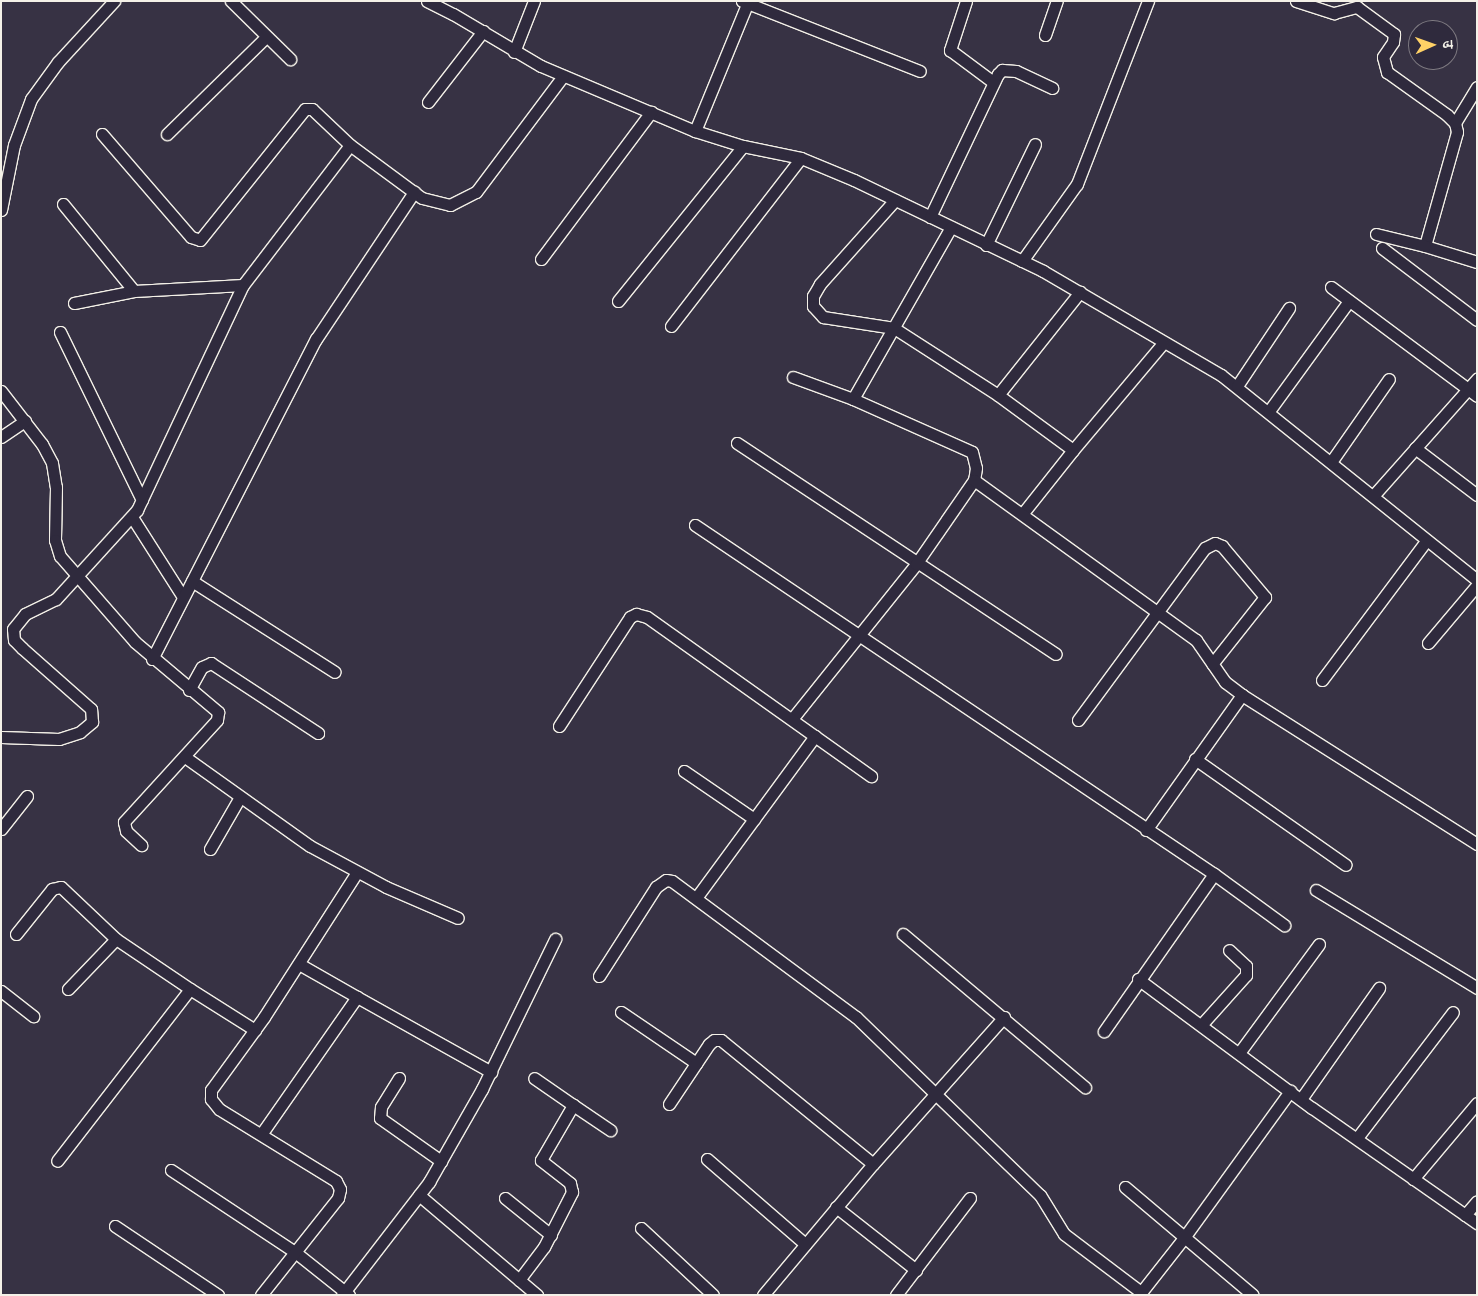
<!DOCTYPE html>
<html>
<head>
<meta charset="utf-8">
<style>
	body { margin:0 }
	#map { position:relative; width:1478px; height:1296px; overflow:hidden; background:#373244; font-family:Dekko,"Playpen Sans Deva",sans-serif }
	div>[style] { position:absolute }
	.roads { filter:drop-shadow(1px 0 #f4f1e8) drop-shadow(-1px 0 #f4f1e8) drop-shadow(0 1px #f4f1e8) drop-shadow(0 -1px #f4f1e8) }
	.street>* { height:11px; margin:-5.5px; padding:0 5.5px; transform-origin:5.5px; border-radius:5.5px; background:#2f2a3d }
	span { translate:-50% -50%; white-space:nowrap; text-align:center; line-height:1.15; -webkit-text-stroke:5px #2f2a3d; paint-order:stroke }
	.frame { position:absolute; inset:0; border:2px solid #f4f1e8; pointer-events:none }
	.north { position:absolute; left:1408px; top:20px; width:50px; height:50px; box-sizing:border-box; background:#2f2a3d; border:1px solid #7e7a81; border-radius:50%; rotate:88deg; font-size:14px; font-weight:700; line-height:20px; text-align:center; color:#f4f1e8 }
	.north::after { content:''; display:block; margin:auto; width:18px; height:22px; background:#ffd166; clip-path:polygon(50% 0,100% 100%,50% 72%,0 100%) }
</style>
</head>
<body>
<div id="map">
	<div class="roads">
		<div class="street">
			<i style="left:231px;top:1px;width:83px;rotate:44.5deg"></i>
			<i style="left:427px;top:1px;width:29px;rotate:27deg"></i>
			<i style="left:453px;top:14px;width:102px;rotate:30.6deg"></i>
			<i style="left:541px;top:66px;width:167px;rotate:22.9deg"></i>
			<i style="left:695px;top:131px;width:50px;rotate:17.4deg"></i>
			<i style="left:743px;top:146px;width:59px;rotate:11.7deg"></i>
			<i style="left:801px;top:158px;width:57px;rotate:22.5deg"></i>
			<i style="left:854px;top:180px;width:210px;rotate:25.7deg"></i>
			<i style="left:1043px;top:271px;width:206px;rotate:30.3deg"></i>
			<i style="left:1221px;top:375px;width:328px;rotate:38.7deg"></i>
			<i style="left:742px;top:1px;width:191px;rotate:21.5deg"></i>
			<i style="left:966px;top:1px;width:52px;rotate:108.1deg"></i>
			<i style="left:950px;top:50px;width:54px;rotate:36.7deg"></i>
			<i style="left:1296px;top:1px;width:40px;rotate:18deg"></i>
			<i style="left:1334px;top:13px;width:24px;rotate:-15deg"></i>
			<i style="left:1357px;top:7px;width:46px;rotate:36.1deg"></i>
			<i style="left:1394px;top:34px;width:8px;rotate:97deg"></i>
			<i style="left:1393px;top:42px;width:18px;rotate:124deg"></i>
			<i style="left:1383px;top:57px;width:16px;rotate:75deg"></i>
			<i style="left:1387px;top:72px;width:74px;rotate:35.6deg"></i>
			<i style="left:1447px;top:115px;width:11px;rotate:45deg"></i>
			<i style="left:1455px;top:123px;width:9px;rotate:77deg"></i>
			<i style="left:1457px;top:132px;width:118px;rotate:105.7deg"></i>
			<i style="left:1425px;top:246px;width:54px;rotate:17.1deg"></i>
			<i style="left:1045px;top:35px;width:36px;rotate:-71deg"></i>
			<i style="left:514px;top:52px;width:55px;rotate:-68.6deg"></i>
			<i style="left:428px;top:102px;width:90px;rotate:-52.2deg"></i>
			<i style="left:1455px;top:123px;width:42px;rotate:-58.6deg"></i>
			<i style="left:695px;top:131px;width:137px;rotate:-67.7deg"></i>
			<i style="left:102px;top:134px;width:136px;rotate:49.2deg"></i>
			<i style="left:191px;top:237px;width:9px;rotate:18deg"></i>
			<i style="left:200px;top:240px;width:168px;rotate:-51.3deg"></i>
			<i style="left:305px;top:109px;width:7px"></i>
			<i style="left:312px;top:109px;width:52px;rotate:43.5deg"></i>
			<i style="left:350px;top:145px;width:89px;rotate:36.4deg"></i>
			<i style="left:422px;top:198px;width:29px;rotate:14deg"></i>
			<i style="left:450px;top:205px;width:29px;rotate:-27deg"></i>
			<i style="left:476px;top:192px;width:145px;rotate:-53.1deg"></i>
			<i style="left:167px;top:134px;width:139px;rotate:-44.4deg"></i>
			<i style="left:895px;top:200px;width:113px;rotate:131.8deg"></i>
			<i style="left:820px;top:284px;width:14px;rotate:120deg"></i>
			<i style="left:813px;top:296px;width:10px;rotate:90deg"></i>
			<i style="left:813px;top:306px;width:15px;rotate:48deg"></i>
			<i style="left:823px;top:317px;width:72px;rotate:8.8deg"></i>
			<i style="left:894px;top:328px;width:124px;rotate:32.8deg"></i>
			<i style="left:998px;top:395px;width:93px;rotate:36.3deg"></i>
			<i style="left:1073px;top:450px;width:80px;rotate:128.4deg"></i>
			<i style="left:63px;top:204px;width:112px;rotate:50.8deg"></i>
			<i style="left:1px;top:210px;width:66px;rotate:-78.7deg"></i>
			<i style="left:14px;top:145px;width:49px;rotate:-69.7deg"></i>
			<i style="left:31px;top:99px;width:46px;rotate:-53.9deg"></i>
			<i style="left:58px;top:62px;width:83px;rotate:-47.4deg"></i>
			<i style="left:930px;top:217px;width:158px;rotate:-64.6deg"></i>
			<i style="left:998px;top:74px;width:6px;rotate:-45deg"></i>
			<i style="left:1002px;top:70px;width:14px;rotate:4deg"></i>
			<i style="left:1016px;top:71px;width:40px;rotate:25deg"></i>
			<i style="left:951px;top:227px;width:198px;rotate:119.7deg"></i>
			<i style="left:853px;top:399px;width:130px;rotate:24deg"></i>
			<i style="left:972px;top:452px;width:16px;rotate:76deg"></i>
			<i style="left:976px;top:468px;width:12px;rotate:99deg"></i>
			<i style="left:1376px;top:234px;width:50px;rotate:13.8deg"></i>
			<i style="left:986px;top:245px;width:112px;rotate:-64.1deg"></i>
			<i style="left:1382px;top:248px;width:119px;rotate:37.2deg"></i>
			<i style="left:541px;top:259px;width:184px;rotate:-53.2deg"></i>
			<i style="left:1022px;top:261px;width:95px;rotate:-54.5deg"></i>
			<i style="left:1077px;top:184px;width:196px;rotate:-68.8deg"></i>
			<i style="left:1331px;top:287px;width:182px;rotate:36.7deg"></i>
			<i style="left:618px;top:301px;width:199px;rotate:-51.1deg"></i>
			<i style="left:74px;top:303px;width:61px;rotate:-11.3deg"></i>
			<i style="left:134px;top:291px;width:109px;rotate:-3.2deg"></i>
			<i style="left:671px;top:326px;width:212px;rotate:-52.3deg"></i>
			<i style="left:60px;top:332px;width:187px;rotate:64deg"></i>
			<i style="left:793px;top:377px;width:64px;rotate:20.1deg"></i>
			<i style="left:1237px;top:386px;width:94px;rotate:-56.3deg"></i>
			<i style="left:1px;top:391px;width:67px;rotate:52.3deg"></i>
			<i style="left:42px;top:444px;width:21px;rotate:62deg"></i>
			<i style="left:52px;top:463px;width:24px;rotate:81deg"></i>
			<i style="left:56px;top:487px;width:53px;rotate:91.1deg"></i>
			<i style="left:55px;top:540px;width:17px;rotate:73deg"></i>
			<i style="left:60px;top:556px;width:114px;rotate:48.9deg"></i>
			<i style="left:135px;top:642px;width:109px;rotate:40.1deg"></i>
			<i style="left:218px;top:712px;width:8px;rotate:97deg"></i>
			<i style="left:217px;top:720px;width:138px;rotate:132.4deg"></i>
			<i style="left:124px;top:822px;width:9px;rotate:77deg"></i>
			<i style="left:126px;top:831px;width:21px;rotate:43deg"></i>
			<i style="left:998px;top:395px;width:132px;rotate:-51.5deg"></i>
			<i style="left:1269px;top:411px;width:136px;rotate:-54deg"></i>
			<i style="left:1px;top:437px;width:29px;rotate:-34deg"></i>
			<i style="left:737px;top:443px;width:382px;rotate:33.5deg"></i>
			<i style="left:1415px;top:448px;width:78px;rotate:37.2deg"></i>
			<i style="left:1073px;top:450px;width:140px;rotate:-49.9deg"></i>
			<i style="left:1331px;top:462px;width:101px;rotate:-55.1deg"></i>
			<i style="left:1373px;top:496px;width:157px;rotate:-48.4deg"></i>
			<i style="left:132px;top:517px;width:95px;rotate:57.5deg"></i>
			<i style="left:695px;top:525px;width:625px;rotate:33.92deg"></i>
			<i style="left:1214px;top:874px;width:192px;rotate:125deg"></i>
			<i style="left:192px;top:581px;width:169px;rotate:32.5deg"></i>
			<i style="left:1428px;top:643px;width:76px;rotate:-49.8deg"></i>
			<i style="left:152px;top:659px;width:360px;rotate:-62.9deg"></i>
			<i style="left:316px;top:339px;width:177px;rotate:-56.3deg"></i>
			<i style="left:1322px;top:680px;width:174px;rotate:-53.2deg"></i>
			<i style="left:189px;top:690px;width:26px;rotate:-61deg"></i>
			<i style="left:202px;top:667px;width:10px;rotate:-24deg"></i>
			<i style="left:211px;top:663px;width:128px;rotate:33.2deg"></i>
			<i style="left:792px;top:719px;width:198px;rotate:-51.3deg"></i>
			<i style="left:916px;top:564px;width:102px;rotate:-55.4deg"></i>
			<i style="left:974px;top:480px;width:274px;rotate:35.8deg"></i>
			<i style="left:1196px;top:640px;width:51px;rotate:55.4deg"></i>
			<i style="left:1225px;top:682px;width:21px;rotate:37deg"></i>
			<i style="left:1242px;top:695px;width:278px;rotate:32.4deg"></i>
			<i style="left:1078px;top:720px;width:214px;rotate:-53.6deg"></i>
			<i style="left:1205px;top:548px;width:11px;rotate:-27deg"></i>
			<i style="left:1215px;top:543px;width:8px;rotate:23deg"></i>
			<i style="left:1222px;top:546px;width:67px;rotate:49.9deg"></i>
			<i style="left:1265px;top:597px;width:85px;rotate:128.3deg"></i>
			<i style="left:559px;top:726px;width:130px;rotate:-56.9deg"></i>
			<i style="left:630px;top:617px;width:7px;rotate:-27deg"></i>
			<i style="left:636px;top:614px;width:11px;rotate:15deg"></i>
			<i style="left:647px;top:617px;width:275px;rotate:35.4deg"></i>
			<i style="left:1px;top:737px;width:58px;rotate:2deg"></i>
			<i style="left:59px;top:739px;width:22px;rotate:-18deg"></i>
			<i style="left:80px;top:732px;width:16px;rotate:-40deg"></i>
			<i style="left:92px;top:722px;width:13px;rotate:-94deg"></i>
			<i style="left:91px;top:709px;width:92px;rotate:-138.5deg"></i>
			<i style="left:22px;top:648px;width:11px;rotate:-135deg"></i>
			<i style="left:14px;top:640px;width:11px;rotate:-95deg"></i>
			<i style="left:13px;top:629px;width:19px;rotate:-51deg"></i>
			<i style="left:25px;top:614px;width:34px;rotate:-26deg"></i>
			<i style="left:56px;top:599px;width:120px;rotate:-47.7deg"></i>
			<i style="left:137px;top:510px;width:249px;rotate:-64.8deg"></i>
			<i style="left:243px;top:285px;width:176px;rotate:-52.6deg"></i>
			<i style="left:185px;top:757px;width:153px;rotate:35.5deg"></i>
			<i style="left:310px;top:846px;width:86px;rotate:28.3deg"></i>
			<i style="left:386px;top:887px;width:78px;rotate:23.3deg"></i>
			<i style="left:1195px;top:759px;width:184px;rotate:35.1deg"></i>
			<i style="left:684px;top:771px;width:85px;rotate:34.4deg"></i>
			<i style="left:1px;top:829px;width:42px;rotate:-51.8deg"></i>
			<i style="left:1146px;top:830px;width:166px;rotate:-54.6deg"></i>
			<i style="left:210px;top:849px;width:60px;rotate:-60deg"></i>
			<i style="left:1214px;top:874px;width:87px;rotate:36.1deg"></i>
			<i style="left:1316px;top:890px;width:188px;rotate:31.3deg"></i>
			<i style="left:696px;top:898px;width:201px;rotate:-53.7deg"></i>
			<i style="left:16px;top:934px;width:58px;rotate:-51.3deg"></i>
			<i style="left:52px;top:889px;width:9px;rotate:-13deg"></i>
			<i style="left:61px;top:887px;width:76px;rotate:43.4deg"></i>
			<i style="left:116px;top:939px;width:89px;rotate:34deg"></i>
			<i style="left:190px;top:989px;width:217px;rotate:127.7deg"></i>
			<i style="left:903px;top:934px;width:238px;rotate:40.1deg"></i>
			<i style="left:599px;top:976px;width:106px;rotate:-57.4deg"></i>
			<i style="left:656px;top:887px;width:12px;rotate:-35deg"></i>
			<i style="left:666px;top:880px;width:6px;rotate:9deg"></i>
			<i style="left:672px;top:881px;width:229px;rotate:36.5deg"></i>
			<i style="left:856px;top:1017px;width:256px;rotate:44.1deg"></i>
			<i style="left:1040px;top:1195px;width:46px;rotate:58.4deg"></i>
			<i style="left:1064px;top:1234px;width:96px;rotate:37deg"></i>
			<i style="left:1138px;top:979px;width:217px;rotate:36.6deg"></i>
			<i style="left:1312px;top:1108px;width:201px;rotate:34.9deg"></i>
			<i style="left:68px;top:989px;width:69px;rotate:-46.2deg"></i>
			<i style="left:190px;top:989px;width:77px;rotate:32.2deg"></i>
			<i style="left:1px;top:991px;width:41px;rotate:38deg"></i>
			<i style="left:357px;top:997px;width:154px;rotate:29.2deg"></i>
			<i style="left:621px;top:1012px;width:91px;rotate:34.2deg"></i>
			<i style="left:1202px;top:1024px;width:66px;rotate:-48.1deg"></i>
			<i style="left:1246px;top:975px;width:9px;rotate:-90deg"></i>
			<i style="left:1246px;top:966px;width:23px;rotate:-137deg"></i>
			<i style="left:1239px;top:1053px;width:135px;rotate:-53.7deg"></i>
			<i style="left:399px;top:1078px;width:34px;rotate:122deg"></i>
			<i style="left:381px;top:1107px;width:11px;rotate:95deg"></i>
			<i style="left:380px;top:1118px;width:75px;rotate:35.2deg"></i>
			<i style="left:1301px;top:1099px;width:136px;rotate:-54.9deg"></i>
			<i style="left:669px;top:1104px;width:72px;rotate:-56.3deg"></i>
			<i style="left:709px;top:1044px;width:6px;rotate:-39deg"></i>
			<i style="left:714px;top:1040px;width:7px"></i>
			<i style="left:721px;top:1040px;width:196px;rotate:39.2deg"></i>
			<i style="left:573px;top:1105px;width:45px;rotate:34deg"></i>
			<i style="left:262px;top:1133px;width:166px;rotate:-55.1deg"></i>
			<i style="left:357px;top:997px;width:67px;rotate:-150.4deg"></i>
			<i style="left:1357px;top:1138px;width:158px;rotate:-52.7deg"></i>
			<i style="left:707px;top:1159px;width:130px;rotate:40.9deg"></i>
			<i style="left:171px;top:1170px;width:149px;rotate:33.5deg"></i>
			<i style="left:295px;top:1252px;width:69px;rotate:38.5deg"></i>
			<i style="left:1413px;top:1179px;width:99px;rotate:-49.9deg"></i>
			<i style="left:1125px;top:1187px;width:167px;rotate:40.2deg"></i>
			<i style="left:419px;top:1195px;width:155px;rotate:40.3deg"></i>
			<i style="left:505px;top:1198px;width:59px;rotate:38.8deg"></i>
			<i style="left:836px;top:1207px;width:102px;rotate:38.2deg"></i>
			<i style="left:1465px;top:1215px;width:18px;rotate:-49deg"></i>
			<i style="left:115px;top:1226px;width:124px;rotate:33.8deg"></i>
			<i style="left:641px;top:1228px;width:98px;rotate:42.9deg"></i>
			<i style="left:519px;top:1280px;width:41px;rotate:-52.9deg"></i>
			<i style="left:544px;top:1247px;width:62px;rotate:-63deg"></i>
			<i style="left:572px;top:1192px;width:9px;rotate:-103deg"></i>
			<i style="left:570px;top:1183px;width:37px;rotate:-142deg"></i>
			<i style="left:541px;top:1160px;width:64px;rotate:-59.8deg"></i>
			<i style="left:573px;top:1105px;width:47px;rotate:-145.3deg"></i>
			<i style="left:261px;top:1295px;width:124px;rotate:-51.6deg"></i>
			<i style="left:338px;top:1198px;width:9px;rotate:-77deg"></i>
			<i style="left:340px;top:1189px;width:9px;rotate:-117deg"></i>
			<i style="left:336px;top:1181px;width:137px;rotate:-148.4deg"></i>
			<i style="left:219px;top:1109px;width:13px;rotate:-129deg"></i>
			<i style="left:211px;top:1099px;width:9px;rotate:-90deg"></i>
			<i style="left:211px;top:1090px;width:90px;rotate:-54deg"></i>
			<i style="left:264px;top:1017px;width:172px;rotate:-57.3deg"></i>
			<i style="left:342px;top:1295px;width:143px;rotate:-52.4deg"></i>
			<i style="left:429px;top:1182px;width:107px;rotate:-60.3deg"></i>
			<i style="left:482px;top:1089px;width:167px;rotate:-64deg"></i>
			<i style="left:763px;top:1295px;width:171px;rotate:-50deg"></i>
			<i style="left:873px;top:1164px;width:197px;rotate:-48.3deg"></i>
			<i style="left:896px;top:1295px;width:122px;rotate:-52.7deg"></i>
			<i style="left:1139px;top:1295px;width:71px;rotate:-51.8deg"></i>
			<i style="left:1183px;top:1239px;width:183px;rotate:-54.1deg"></i>
		</div>
	</div>
	<div class="frame"></div>
	<div class="north">उ</div>
</div>
</body>
</html>
